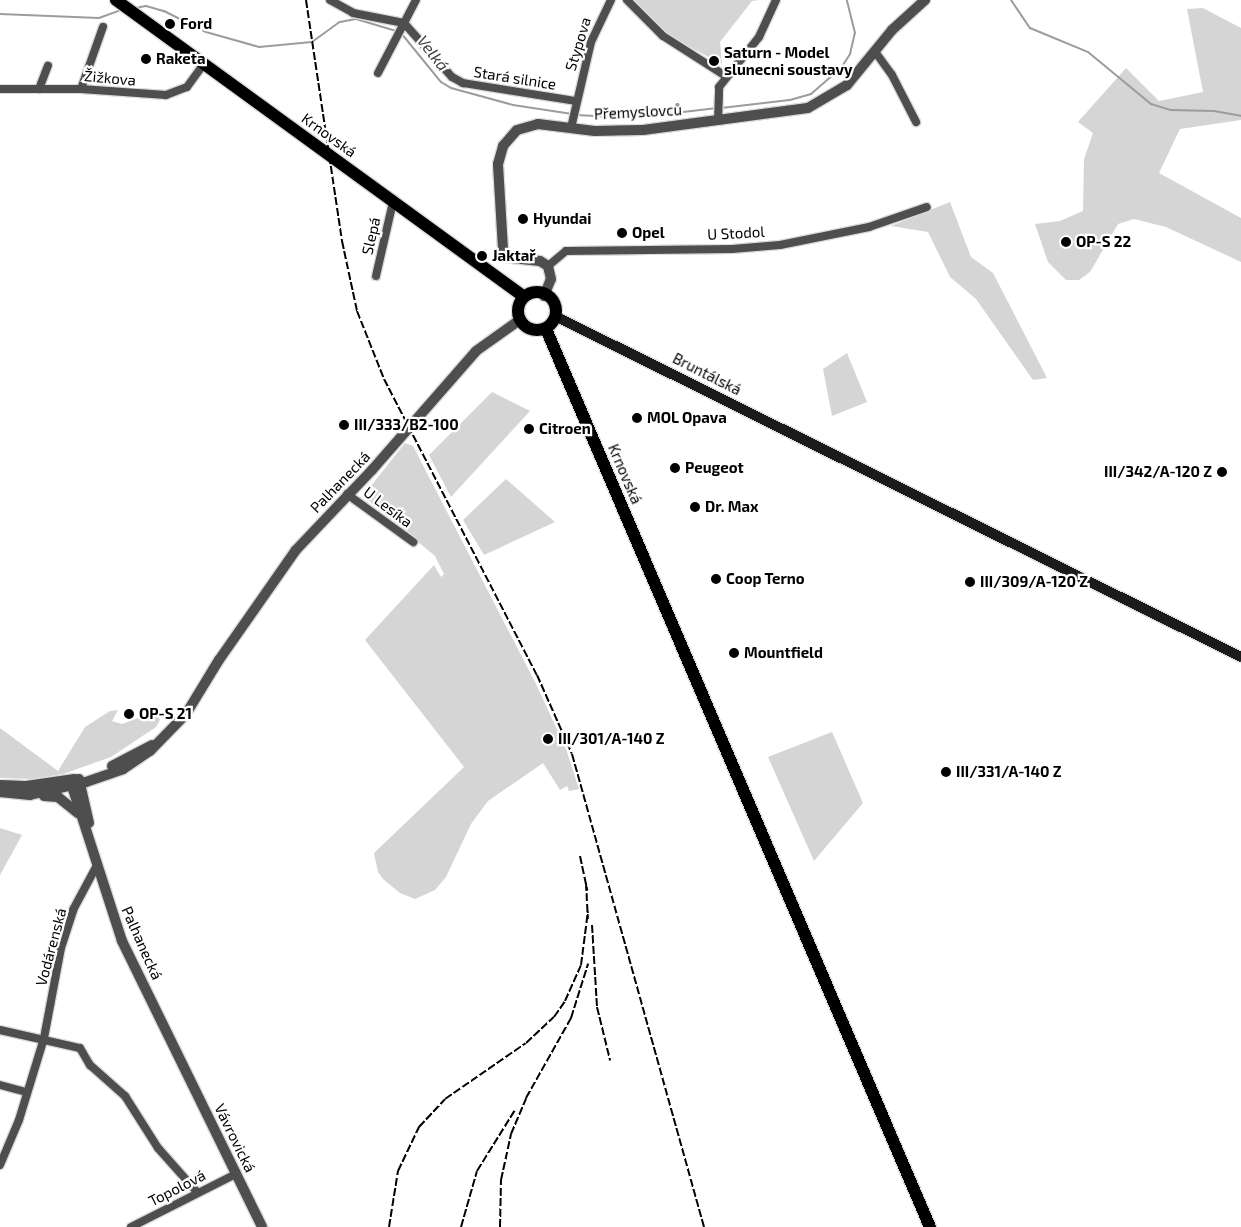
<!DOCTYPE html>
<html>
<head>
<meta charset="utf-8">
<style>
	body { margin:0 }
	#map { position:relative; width:1241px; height:1227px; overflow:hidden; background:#fff; font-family:"Exo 2",sans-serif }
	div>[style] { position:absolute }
	.green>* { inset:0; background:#d5d5d5 }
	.stream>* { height:2px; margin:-1px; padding:0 1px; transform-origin:1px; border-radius:1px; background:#9c9c9c }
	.roads { filter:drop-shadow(1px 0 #dbdbdb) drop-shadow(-1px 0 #dbdbdb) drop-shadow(0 1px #dbdbdb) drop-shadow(0 -1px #dbdbdb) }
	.minor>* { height:8px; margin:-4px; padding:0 4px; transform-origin:4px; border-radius:4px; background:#4e4e4e }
	.tertiary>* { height:10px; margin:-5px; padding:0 5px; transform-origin:5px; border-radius:5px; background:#4e4e4e }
	.secondary>* { height:10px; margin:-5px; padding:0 5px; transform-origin:5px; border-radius:5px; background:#1b1b1b }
	.primary>* { height:12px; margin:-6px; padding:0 6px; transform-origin:6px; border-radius:6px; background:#000 }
	.primary>.ring { margin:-6px; padding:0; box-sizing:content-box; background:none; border:12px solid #000; border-radius:50% }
	.rail>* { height:2px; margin-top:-1px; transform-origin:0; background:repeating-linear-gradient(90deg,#000 0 8px,transparent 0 10.5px) }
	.dots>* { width:14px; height:14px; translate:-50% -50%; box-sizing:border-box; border:2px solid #fff; border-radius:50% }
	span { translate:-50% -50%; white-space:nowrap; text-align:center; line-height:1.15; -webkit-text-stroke:4.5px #fff; paint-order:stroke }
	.poi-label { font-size:15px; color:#000; font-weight:700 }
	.left { translate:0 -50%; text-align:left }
	.right { translate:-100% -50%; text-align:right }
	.street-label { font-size:15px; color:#000 }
	.water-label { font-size:16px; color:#3d3d3d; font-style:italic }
</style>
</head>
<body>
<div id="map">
	<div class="green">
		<i style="clip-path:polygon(634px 0,760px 0,752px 1px,720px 42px,722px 64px,667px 35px)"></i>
		<i style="clip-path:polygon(1203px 8px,1241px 28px,1241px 120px,1180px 129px,1159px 173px,1241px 218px,1241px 262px,1166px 227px,1134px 219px,1118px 224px,1090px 272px,1079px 280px,1066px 280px,1048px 262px,1035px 224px,1060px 221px,1083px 211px,1084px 159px,1093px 133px,1078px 122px,1126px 68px,1159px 101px,1203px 92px,1187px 9px)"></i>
		<i style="clip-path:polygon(950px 202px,971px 257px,993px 273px,1047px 378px,1033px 380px,976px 299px,950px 277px,928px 232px,891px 226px)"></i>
		<i style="clip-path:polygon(847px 353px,867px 402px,832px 416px,823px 369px)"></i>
		<i style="clip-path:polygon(492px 392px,530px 411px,451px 497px,429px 455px)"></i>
		<i style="clip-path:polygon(405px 443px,413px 446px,536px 684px,566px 749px,579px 789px,569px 791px,567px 786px,560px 790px,543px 763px,488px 801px,471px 824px,446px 877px,435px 890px,415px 899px,400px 893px,383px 879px,378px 872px,374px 853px,464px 767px,365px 640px,434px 565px,441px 577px,444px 574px,435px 556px,363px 496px)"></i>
		<i style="clip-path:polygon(506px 479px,555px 522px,484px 555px,463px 520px)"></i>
		<i style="clip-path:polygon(146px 707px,157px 713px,160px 720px,156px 727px,111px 757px,63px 774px,32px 779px,0 778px,0 728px,58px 771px,85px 727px,110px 711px,118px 710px,112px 721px,122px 724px,138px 718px)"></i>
		<i style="clip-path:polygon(832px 732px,863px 803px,814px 861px,768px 757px)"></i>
		<i style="clip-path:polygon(0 828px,22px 835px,0 875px)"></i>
	</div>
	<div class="stream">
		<i style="left:1011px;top:0;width:34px;rotate:56deg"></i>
		<i style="left:1030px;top:28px;width:63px;rotate:22.5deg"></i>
		<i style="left:1088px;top:52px;width:82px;rotate:39.5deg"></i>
		<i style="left:1151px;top:104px;width:21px;rotate:17deg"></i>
		<i style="left:1171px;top:110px;width:43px;rotate:1.3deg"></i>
		<i style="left:1214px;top:111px;width:27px;rotate:10deg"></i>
		<i style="left:135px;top:8px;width:11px;rotate:-10deg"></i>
		<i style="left:146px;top:6px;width:19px;rotate:16deg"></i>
		<i style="left:164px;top:11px;width:47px;rotate:26.6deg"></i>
		<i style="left:206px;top:32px;width:55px;rotate:15.8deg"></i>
		<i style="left:259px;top:47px;width:53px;rotate:-5.4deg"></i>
		<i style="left:312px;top:42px;width:34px;rotate:-36deg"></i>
		<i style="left:340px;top:22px;width:16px;rotate:-11deg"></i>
		<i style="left:356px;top:19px;width:42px;rotate:16.7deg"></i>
		<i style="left:0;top:14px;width:99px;rotate:2.3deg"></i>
		<i style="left:99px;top:18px;width:23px;rotate:-20deg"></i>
		<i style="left:401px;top:33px;width:63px;rotate:50.8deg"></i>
		<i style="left:441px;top:82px;width:12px;rotate:31deg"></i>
		<i style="left:451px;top:88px;width:64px;rotate:15.3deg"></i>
		<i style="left:513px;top:105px;width:60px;rotate:8.7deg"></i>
		<i style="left:721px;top:108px;width:69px;rotate:-6.6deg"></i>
		<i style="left:790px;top:100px;width:22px;rotate:-16deg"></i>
		<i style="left:811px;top:94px;width:40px;rotate:-41deg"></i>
		<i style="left:841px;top:68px;width:17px;rotate:-57deg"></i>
		<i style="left:850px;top:54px;width:22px;rotate:-77deg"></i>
		<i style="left:855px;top:33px;width:34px;rotate:-104deg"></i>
		<i style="left:577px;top:115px;width:54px;rotate:3.2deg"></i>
		<i style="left:631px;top:118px;width:87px;rotate:-6.6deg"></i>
	</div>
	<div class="roads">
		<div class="minor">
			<i style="left:330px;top:0;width:26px;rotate:29deg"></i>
			<i style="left:353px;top:13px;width:52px;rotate:11.1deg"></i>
			<i style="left:404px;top:23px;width:72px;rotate:48.4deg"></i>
			<i style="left:452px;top:77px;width:13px;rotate:29deg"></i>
			<i style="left:463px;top:83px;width:114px;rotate:9.1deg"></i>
			<i style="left:627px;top:0;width:51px;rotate:45deg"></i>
			<i style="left:663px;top:36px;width:76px;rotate:32.6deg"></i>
			<i style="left:876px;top:53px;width:27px;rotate:54deg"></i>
			<i style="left:892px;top:75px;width:53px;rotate:62.9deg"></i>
			<i style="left:378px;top:73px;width:82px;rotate:-62.5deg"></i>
			<i style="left:0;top:89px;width:81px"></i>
			<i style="left:81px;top:89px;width:85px;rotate:4deg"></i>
			<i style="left:166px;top:95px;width:22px;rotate:-21deg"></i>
			<i style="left:187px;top:87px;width:29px;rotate:-54deg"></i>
			<i style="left:39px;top:89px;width:25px;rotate:-69deg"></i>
			<i style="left:81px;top:89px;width:66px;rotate:-70.5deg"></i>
			<i style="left:718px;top:121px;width:34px;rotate:-88deg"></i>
			<i style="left:719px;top:87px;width:64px;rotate:-51.3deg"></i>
			<i style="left:759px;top:37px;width:41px;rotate:-65.3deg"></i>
			<i style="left:571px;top:128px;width:88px;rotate:-76.9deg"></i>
			<i style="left:591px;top:42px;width:47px;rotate:-64.5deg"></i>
			<i style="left:548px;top:266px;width:23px;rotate:-40deg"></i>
			<i style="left:566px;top:251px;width:166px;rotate:-0.7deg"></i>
			<i style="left:732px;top:249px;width:48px;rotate:-4.8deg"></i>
			<i style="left:780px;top:245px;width:91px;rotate:-11.4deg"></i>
			<i style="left:869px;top:227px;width:61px;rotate:-19deg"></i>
			<i style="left:376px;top:276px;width:76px;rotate:-77.1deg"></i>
			<i style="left:347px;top:494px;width:82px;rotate:36deg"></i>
			<i style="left:0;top:1030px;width:82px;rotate:12.7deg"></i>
			<i style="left:80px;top:1048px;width:20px;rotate:60deg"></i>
			<i style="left:90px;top:1065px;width:47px;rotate:41.5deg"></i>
			<i style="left:125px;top:1096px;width:62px;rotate:57.6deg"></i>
			<i style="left:158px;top:1148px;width:59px;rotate:48.4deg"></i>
			<i style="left:0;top:1085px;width:28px;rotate:15deg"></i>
			<i style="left:0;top:1165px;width:49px;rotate:-67.1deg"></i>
			<i style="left:19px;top:1120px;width:86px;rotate:-73deg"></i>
			<i style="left:44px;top:1038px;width:92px;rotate:-79.3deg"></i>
			<i style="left:61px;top:948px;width:40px;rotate:-72deg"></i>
			<i style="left:73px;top:910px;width:49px;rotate:-61.9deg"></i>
			<i style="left:131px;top:1227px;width:118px;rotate:-26.8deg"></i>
		</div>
		<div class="tertiary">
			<i style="left:544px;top:296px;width:18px;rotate:-68deg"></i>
			<i style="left:551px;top:279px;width:13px;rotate:-103deg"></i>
			<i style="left:548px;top:266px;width:9px;rotate:-148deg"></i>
			<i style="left:540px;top:261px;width:31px;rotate:-174deg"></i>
			<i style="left:509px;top:258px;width:11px;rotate:-124deg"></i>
			<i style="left:503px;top:249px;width:85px;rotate:-93.4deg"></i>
			<i style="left:498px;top:164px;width:19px;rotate:-74deg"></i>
			<i style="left:503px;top:146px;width:21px;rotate:-49deg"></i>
			<i style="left:517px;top:130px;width:22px;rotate:-16deg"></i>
			<i style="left:538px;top:124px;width:57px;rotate:7deg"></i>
			<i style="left:595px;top:131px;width:48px;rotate:-1.2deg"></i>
			<i style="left:643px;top:130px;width:166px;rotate:-7.6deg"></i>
			<i style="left:808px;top:108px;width:45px;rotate:-30.5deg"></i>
			<i style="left:847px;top:85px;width:71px;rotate:-50.7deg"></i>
			<i style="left:892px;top:30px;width:45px;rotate:-42.3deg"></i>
			<i style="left:112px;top:766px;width:45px;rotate:-27.7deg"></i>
			<i style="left:79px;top:779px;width:45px;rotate:77.2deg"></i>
			<i style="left:70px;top:780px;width:169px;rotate:72.1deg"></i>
			<i style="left:122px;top:941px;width:318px;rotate:63.9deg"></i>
			<i style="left:0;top:785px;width:26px;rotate:2deg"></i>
			<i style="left:26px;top:786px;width:49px;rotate:-8.3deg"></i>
			<i style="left:0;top:792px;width:30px;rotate:6deg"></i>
			<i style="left:30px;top:795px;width:57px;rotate:-13.1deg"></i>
			<i style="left:86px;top:782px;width:39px;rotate:-19deg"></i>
			<i style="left:123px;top:769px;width:32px;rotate:-34deg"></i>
			<i style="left:150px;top:751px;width:52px;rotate:-45.8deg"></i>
			<i style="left:186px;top:714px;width:63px;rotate:-58.6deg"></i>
			<i style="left:219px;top:660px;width:134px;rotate:-55deg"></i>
			<i style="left:296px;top:550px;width:110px;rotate:-46.5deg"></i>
			<i style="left:372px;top:470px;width:158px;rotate:-48.8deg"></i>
			<i style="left:476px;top:351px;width:55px;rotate:-35.4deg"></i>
			<i style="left:44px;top:796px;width:14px;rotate:4deg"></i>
			<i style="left:58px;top:797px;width:26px;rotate:39deg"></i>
		</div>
		<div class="secondary">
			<i style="left:557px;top:317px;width:764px;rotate:26.43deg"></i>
		</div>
		<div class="primary">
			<i style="left:116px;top:0;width:503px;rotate:36.03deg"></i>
			<i class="ring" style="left:518px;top:292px;width:26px;height:26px"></i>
			<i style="left:546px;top:329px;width:977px;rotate:66.85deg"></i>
		</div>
	</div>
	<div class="rail">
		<i style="left:306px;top:0;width:244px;rotate:81.5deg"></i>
		<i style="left:342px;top:241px;width:72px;rotate:77.9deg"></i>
		<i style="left:357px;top:311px;width:73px;rotate:68.3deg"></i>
		<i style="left:384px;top:379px;width:333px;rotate:62.7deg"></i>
		<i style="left:537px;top:675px;width:86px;rotate:66.1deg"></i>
		<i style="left:572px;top:754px;width:491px;rotate:74.4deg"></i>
		<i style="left:580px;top:856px;width:35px;rotate:78deg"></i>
		<i style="left:586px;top:883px;width:36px;rotate:87deg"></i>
		<i style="left:592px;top:925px;width:82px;rotate:86.5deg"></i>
		<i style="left:597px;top:1007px;width:55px;rotate:76.2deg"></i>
		<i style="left:389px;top:1227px;width:57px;rotate:-80.9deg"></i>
		<i style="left:398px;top:1171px;width:49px;rotate:-64.5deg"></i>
		<i style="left:419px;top:1127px;width:38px;rotate:-47deg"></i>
		<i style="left:445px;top:1099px;width:98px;rotate:-34.7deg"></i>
		<i style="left:526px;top:1043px;width:38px;rotate:-43deg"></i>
		<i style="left:554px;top:1017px;width:19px;rotate:-55deg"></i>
		<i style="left:565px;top:1001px;width:39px;rotate:-66deg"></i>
		<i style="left:581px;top:965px;width:54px;rotate:-82.6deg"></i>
		<i style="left:461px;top:1227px;width:58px;rotate:-74.1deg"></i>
		<i style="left:477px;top:1171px;width:72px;rotate:-58.1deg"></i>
		<i style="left:500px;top:1227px;width:47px;rotate:-88.8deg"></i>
		<i style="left:501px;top:1180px;width:47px;rotate:-77.7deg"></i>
		<i style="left:511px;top:1134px;width:39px;rotate:-67deg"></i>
		<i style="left:526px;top:1098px;width:92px;rotate:-60.6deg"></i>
		<i style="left:571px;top:1018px;width:57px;rotate:-72.5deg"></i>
	</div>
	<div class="dots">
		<i style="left:170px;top:24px;background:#000"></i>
		<i style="left:146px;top:59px;background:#000"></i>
		<i style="left:714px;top:61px;background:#000"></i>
		<i style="left:523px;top:219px;background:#000"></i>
		<i style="left:622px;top:233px;background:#000"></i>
		<i style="left:1066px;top:242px;background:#000"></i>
		<i style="left:482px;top:256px;background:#000"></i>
		<i style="left:637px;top:418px;background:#000"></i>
		<i style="left:344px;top:425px;background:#000"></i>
		<i style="left:529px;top:429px;background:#000"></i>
		<i style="left:675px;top:468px;background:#000"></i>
		<i style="left:1222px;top:472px;background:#000"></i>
		<i style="left:695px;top:507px;background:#000"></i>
		<i style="left:716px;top:579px;background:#000"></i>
		<i style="left:970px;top:582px;background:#000"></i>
		<i style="left:734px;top:653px;background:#000"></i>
		<i style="left:129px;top:714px;background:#000"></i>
		<i style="left:548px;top:739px;background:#000"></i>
		<i style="left:946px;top:772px;background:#000"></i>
	</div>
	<div class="poi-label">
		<span class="left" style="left:180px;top:24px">Ford</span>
		<span class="left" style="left:724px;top:61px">Saturn - Model<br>slunecni soustavy</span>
		<span class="left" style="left:156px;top:59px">Raketa</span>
		<span class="left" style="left:533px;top:219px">Hyundai</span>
		<span class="left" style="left:632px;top:233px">Opel</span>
		<span class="left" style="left:1076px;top:242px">OP-S 22</span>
		<span class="left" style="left:492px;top:256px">Jaktař</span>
		<span class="left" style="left:647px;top:418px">MOL Opava</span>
		<span class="left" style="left:354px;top:425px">III/333/B2-100</span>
		<span class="left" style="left:539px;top:429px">Citroen</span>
		<span class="left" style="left:685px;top:468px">Peugeot</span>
		<span class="right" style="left:1212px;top:472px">III/342/A-120 Z</span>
		<span class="left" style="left:705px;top:507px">Dr. Max</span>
		<span class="left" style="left:726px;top:579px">Coop Terno</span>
		<span class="left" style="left:980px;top:582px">III/309/A-120 Z</span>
		<span class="left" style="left:744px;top:653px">Mountfield</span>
		<span class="left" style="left:139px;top:714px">OP-S 21</span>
		<span class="left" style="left:558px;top:739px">III/301/A-140 Z</span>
		<span class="left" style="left:956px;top:772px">III/331/A-140 Z</span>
	</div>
	<div class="street-label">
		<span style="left:578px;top:44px;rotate:-73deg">Stypova</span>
		<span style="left:110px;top:78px;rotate:5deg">Žižkova</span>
		<span style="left:515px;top:78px;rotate:9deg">Stará silnice</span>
		<span style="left:638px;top:112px;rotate:-3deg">Přemyslovců</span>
		<span style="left:329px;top:135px;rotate:36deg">Krnovská</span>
		<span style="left:736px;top:233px;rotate:-3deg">U Stodol</span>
		<span style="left:371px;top:236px;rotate:-77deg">Slepá</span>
		<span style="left:707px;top:374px;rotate:27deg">Bruntálská</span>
		<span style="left:625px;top:474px;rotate:67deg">Krnovská</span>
		<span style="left:340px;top:482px;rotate:-46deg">Palhanecká</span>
		<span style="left:388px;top:507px;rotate:37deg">U Lesíka</span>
		<span style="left:142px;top:943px;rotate:66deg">Palhanecká</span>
		<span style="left:51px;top:947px;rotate:-75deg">Vodárenská</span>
		<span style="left:235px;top:1138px;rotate:64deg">Vávrovická</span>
		<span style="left:177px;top:1188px;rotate:-27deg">Topolová</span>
	</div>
	<div class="water-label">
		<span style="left:433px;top:53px;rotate:52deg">Velká</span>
	</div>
</div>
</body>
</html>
